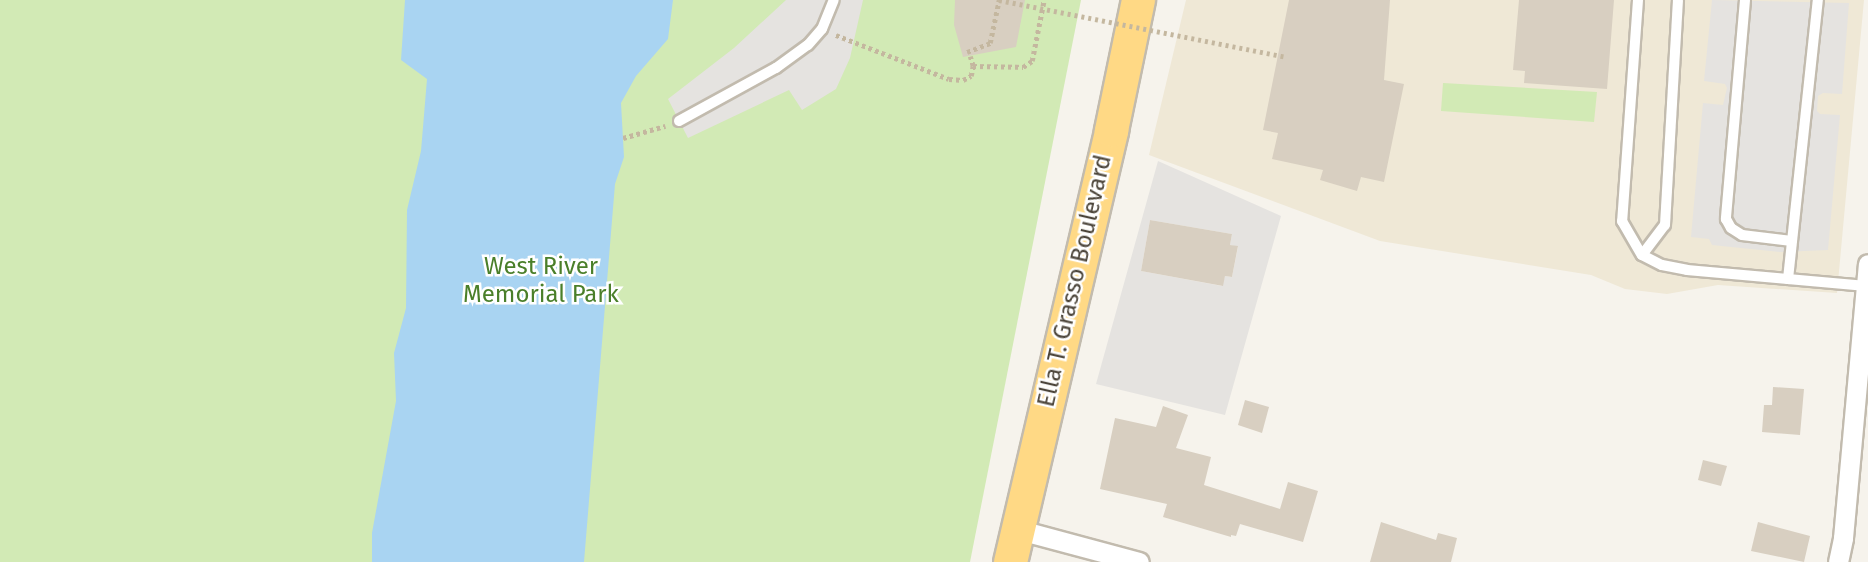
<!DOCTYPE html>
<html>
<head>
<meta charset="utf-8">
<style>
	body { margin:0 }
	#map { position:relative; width:1868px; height:562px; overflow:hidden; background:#f6f3ec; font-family:"Fira Sans",sans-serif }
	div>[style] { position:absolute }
	.education>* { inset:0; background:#efe8d6 }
	.green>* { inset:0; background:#d2eab5 }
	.parking>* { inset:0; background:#e5e3e0 }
	.water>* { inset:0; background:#a9d4f2 }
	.building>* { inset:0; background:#d8cfc1 }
	.path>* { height:4.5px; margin-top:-2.25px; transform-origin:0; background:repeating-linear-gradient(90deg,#c4b79f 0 3.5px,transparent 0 7px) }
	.roads { filter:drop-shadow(2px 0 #c2bbae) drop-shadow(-2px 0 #c2bbae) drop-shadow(0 2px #c2bbae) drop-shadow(0 -2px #c2bbae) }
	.service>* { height:10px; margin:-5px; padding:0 5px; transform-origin:5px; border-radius:5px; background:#fff }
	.minor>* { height:19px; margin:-9.5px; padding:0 9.5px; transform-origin:9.5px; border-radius:9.5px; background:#fff }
	.trunk>* { height:33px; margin:-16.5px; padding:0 16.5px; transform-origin:16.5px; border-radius:16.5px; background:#ffd985 }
	.path-bridge>* { height:4.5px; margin-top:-2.25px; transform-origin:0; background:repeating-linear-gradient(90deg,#c4b79f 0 3.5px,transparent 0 7px) }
	span { translate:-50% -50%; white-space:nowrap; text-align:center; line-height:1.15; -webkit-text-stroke:5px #fff; paint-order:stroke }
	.park-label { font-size:24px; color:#4a7f2a }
	.street-label { font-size:24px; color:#4b4439 }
</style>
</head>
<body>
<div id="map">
	<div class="education">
		<i style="clip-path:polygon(1186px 0,1864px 0,1837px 293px,1718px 285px,1667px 294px,1625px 289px,1591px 275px,1380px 241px,1149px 155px)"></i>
	</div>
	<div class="green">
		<i style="clip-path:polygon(0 0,1081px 0,970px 562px,0 562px)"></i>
		<i style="clip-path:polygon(1443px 83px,1597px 92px,1594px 122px,1441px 111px)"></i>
	</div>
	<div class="parking">
		<i style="clip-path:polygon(786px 0,863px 0,850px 58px,836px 89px,802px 110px,789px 90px,688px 138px,668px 99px,734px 48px)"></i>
		<i style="clip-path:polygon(1712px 0,1849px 3px,1842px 94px,1823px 93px,1818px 96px,1817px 111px,1820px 114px,1840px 115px,1828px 250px,1780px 252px,1712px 245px,1709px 239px,1691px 237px,1703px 103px,1723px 105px,1727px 88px,1725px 84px,1704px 81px)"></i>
		<i style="clip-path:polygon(evenodd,1158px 161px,1281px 216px,1225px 415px,1096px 384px,1158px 161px,1150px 220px,1232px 234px,1230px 245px,1238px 247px,1232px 277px,1225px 276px,1222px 286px,1141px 271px,1150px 220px)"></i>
	</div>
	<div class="water">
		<i style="clip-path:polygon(405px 0,673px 0,668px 39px,636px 76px,621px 103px,624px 157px,615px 184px,584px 562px,372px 562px,372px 533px,396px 401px,394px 353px,406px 308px,407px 210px,421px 151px,427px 79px,401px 60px)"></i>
	</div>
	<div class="building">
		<i style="clip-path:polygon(955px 0,1025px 0,1016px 47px,963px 57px,954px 25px)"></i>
		<i style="clip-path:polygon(1289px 0,1390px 0,1384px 80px,1404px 84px,1384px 182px,1361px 177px,1357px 191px,1320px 180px,1323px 170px,1272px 159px,1278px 133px,1263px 130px)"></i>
		<i style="clip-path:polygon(1519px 0,1614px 0,1607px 89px,1524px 83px,1525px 71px,1513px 70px)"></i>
		<i style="clip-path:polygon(1150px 220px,1232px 234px,1230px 245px,1238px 246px,1232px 277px,1225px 276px,1223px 286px,1141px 271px)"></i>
		<i style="clip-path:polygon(1773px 387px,1804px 389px,1800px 435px,1762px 432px,1764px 405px,1772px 405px)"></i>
		<i style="clip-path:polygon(1245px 400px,1269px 407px,1262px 433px,1238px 425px)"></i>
		<i style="clip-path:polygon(1163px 406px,1188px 415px,1176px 448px,1211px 457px,1204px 485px,1280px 509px,1288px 482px,1318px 491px,1303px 542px,1240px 524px,1236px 536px,1231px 535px,1231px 537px,1163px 517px,1167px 504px,1100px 489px,1115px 418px,1156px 427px)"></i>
		<i style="clip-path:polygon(1703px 460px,1727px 466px,1721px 486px,1698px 480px)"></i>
		<i style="clip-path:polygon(1381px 522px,1436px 540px,1438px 533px,1457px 538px,1451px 562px,1370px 562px)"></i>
		<i style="clip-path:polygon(1758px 522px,1810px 536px,1804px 562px,1751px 551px)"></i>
	</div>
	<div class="path">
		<i style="left:836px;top:35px;width:121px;rotate:21.3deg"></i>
		<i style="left:949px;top:79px;width:14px;rotate:4deg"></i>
		<i style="left:963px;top:80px;width:9px;rotate:-27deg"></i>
		<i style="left:971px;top:76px;width:10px;rotate:-79deg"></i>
		<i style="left:973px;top:66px;width:10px;rotate:-107deg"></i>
		<i style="left:967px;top:52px;width:25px;rotate:-21deg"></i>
		<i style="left:990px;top:43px;width:44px;rotate:-78.2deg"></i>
		<i style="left:973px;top:66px;width:50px;rotate:1.1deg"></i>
		<i style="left:1023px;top:67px;width:11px;rotate:-34deg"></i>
		<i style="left:1032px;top:61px;width:62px;rotate:-78.9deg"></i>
		<i style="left:623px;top:138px;width:44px;rotate:-15.9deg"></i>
	</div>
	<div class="roads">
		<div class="service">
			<i style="left:1638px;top:0;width:222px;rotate:94.1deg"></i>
			<i style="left:1622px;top:221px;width:39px;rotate:60deg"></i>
			<i style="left:1642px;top:255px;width:22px;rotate:27deg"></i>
			<i style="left:1662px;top:265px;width:25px;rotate:11deg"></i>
			<i style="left:1687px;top:270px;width:180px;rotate:5.1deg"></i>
			<i style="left:1745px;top:0;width:220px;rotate:95deg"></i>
			<i style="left:1726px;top:219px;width:10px;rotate:61deg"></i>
			<i style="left:1731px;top:228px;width:13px;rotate:32deg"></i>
			<i style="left:1742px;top:235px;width:50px;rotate:6.8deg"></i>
			<i style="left:679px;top:121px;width:111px;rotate:-28.7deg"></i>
			<i style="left:776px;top:68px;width:39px;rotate:-36deg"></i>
			<i style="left:808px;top:45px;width:21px;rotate:-49deg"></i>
			<i style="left:822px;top:29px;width:31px;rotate:-68deg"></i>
			<i style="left:1642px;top:255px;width:38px;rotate:-53deg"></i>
			<i style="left:1665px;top:225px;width:225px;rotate:-86.7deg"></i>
			<i style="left:1788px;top:279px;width:281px;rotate:-83.9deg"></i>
		</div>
		<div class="minor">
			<i style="left:1016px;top:529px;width:127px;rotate:15deg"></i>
			<i style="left:1838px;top:562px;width:25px;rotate:-78deg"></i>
			<i style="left:1843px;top:538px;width:275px;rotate:-84.8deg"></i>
		</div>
		<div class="trunk">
			<i style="left:1010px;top:562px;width:444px;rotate:-76.8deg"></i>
			<i style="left:1111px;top:130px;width:133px;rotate:-78.3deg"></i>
		</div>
	</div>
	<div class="path-bridge">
		<i style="left:999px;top:0;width:294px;rotate:11.2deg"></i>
	</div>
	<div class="park-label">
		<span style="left:541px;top:281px">West River<br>Memorial Park</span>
	</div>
	<div class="street-label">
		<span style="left:1075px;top:281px;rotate:-77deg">Ella T. Grasso Boulevard</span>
	</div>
</div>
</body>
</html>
